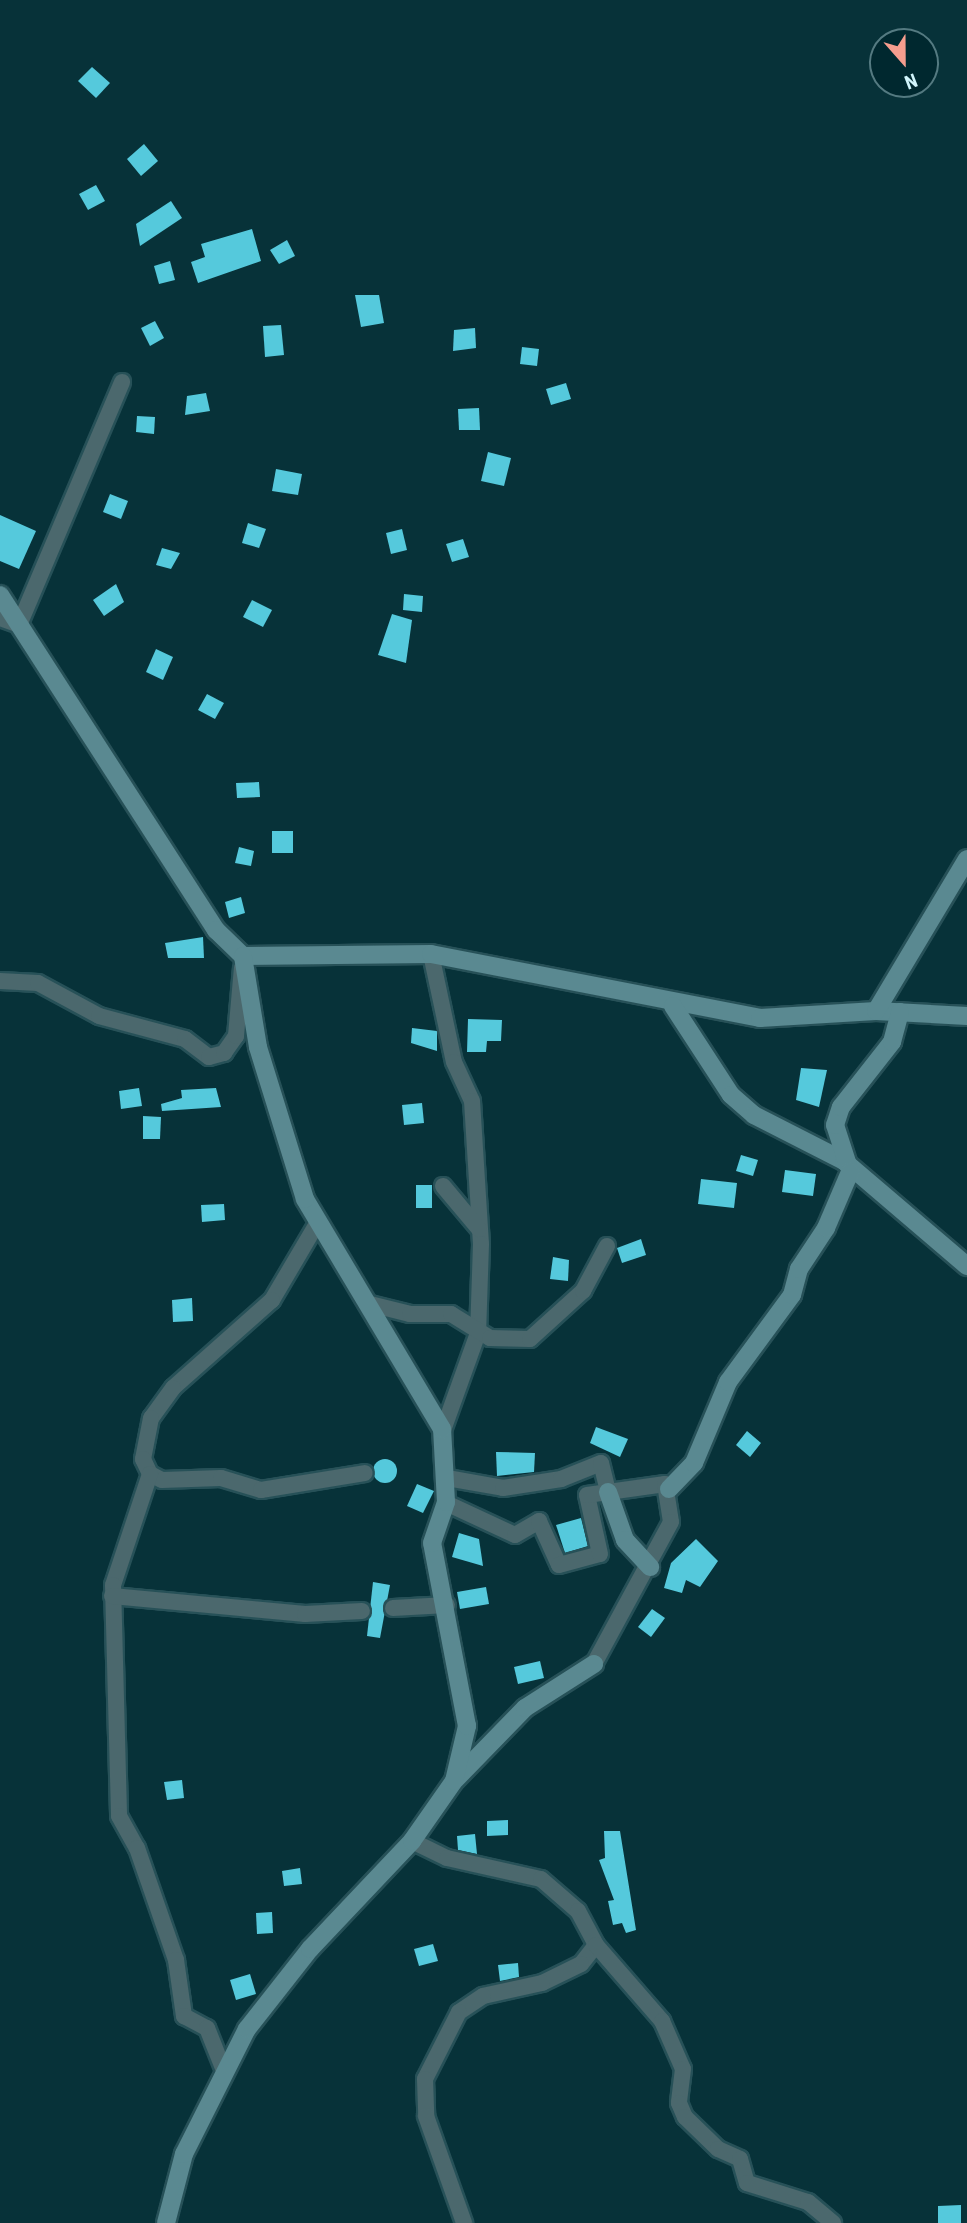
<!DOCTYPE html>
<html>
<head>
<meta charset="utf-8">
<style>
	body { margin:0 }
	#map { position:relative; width:967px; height:2223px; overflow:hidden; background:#073239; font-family:"Roboto Condensed",sans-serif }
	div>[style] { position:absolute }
	.building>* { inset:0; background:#55c9dc }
	.round { border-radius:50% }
	.roads { filter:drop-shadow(2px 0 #275158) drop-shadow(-2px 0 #275158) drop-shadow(0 2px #275158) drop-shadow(0 -2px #275158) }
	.street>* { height:16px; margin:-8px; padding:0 8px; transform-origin:8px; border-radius:8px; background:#4b686d }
	.secondary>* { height:18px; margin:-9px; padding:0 9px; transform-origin:9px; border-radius:9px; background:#5a8991 }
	span { translate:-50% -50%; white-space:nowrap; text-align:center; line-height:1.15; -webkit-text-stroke:7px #00282f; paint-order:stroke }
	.north { position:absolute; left:869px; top:28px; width:70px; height:70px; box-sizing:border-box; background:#00282f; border:2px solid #547a81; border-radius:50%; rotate:159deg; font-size:19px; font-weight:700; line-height:28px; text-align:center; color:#d1f5fc }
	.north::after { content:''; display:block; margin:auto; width:24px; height:32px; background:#f59d8e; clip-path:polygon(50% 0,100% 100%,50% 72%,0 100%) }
</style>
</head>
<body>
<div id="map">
	<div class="building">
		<i style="clip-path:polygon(92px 67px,110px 83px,96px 98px,78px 81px)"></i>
		<i style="clip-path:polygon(144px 144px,158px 161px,141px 176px,127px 159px)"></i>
		<i style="clip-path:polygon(96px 185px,105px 201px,88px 210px,79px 194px)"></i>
		<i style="clip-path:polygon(171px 201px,182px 218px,140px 246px,136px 224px)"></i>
		<i style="clip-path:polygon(252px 229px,261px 261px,198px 283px,191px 262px,205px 257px,201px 244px)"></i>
		<i style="clip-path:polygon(287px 240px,295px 256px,279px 264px,270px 250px)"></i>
		<i style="clip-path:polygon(170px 261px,175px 280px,159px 284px,154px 266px)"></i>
		<i style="clip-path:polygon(355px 295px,379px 295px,384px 323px,361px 327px)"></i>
		<i style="clip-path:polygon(155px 321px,164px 338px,150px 346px,141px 328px)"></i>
		<i style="clip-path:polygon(281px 325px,284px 355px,265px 357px,263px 326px)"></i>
		<i style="clip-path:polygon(475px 328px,476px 348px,453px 351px,454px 330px)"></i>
		<i style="clip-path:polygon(522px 347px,539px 349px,537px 366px,520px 364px)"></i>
		<i style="clip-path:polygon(566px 383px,571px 399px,551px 405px,546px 389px)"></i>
		<i style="clip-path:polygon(206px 393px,210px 411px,185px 415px,187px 396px)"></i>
		<i style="clip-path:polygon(479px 408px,480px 430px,459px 430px,458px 409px)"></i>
		<i style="clip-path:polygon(137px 416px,155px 417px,154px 434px,136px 432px)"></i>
		<i style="clip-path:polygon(488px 452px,511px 458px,504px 486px,481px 481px)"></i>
		<i style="clip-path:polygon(276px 469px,302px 474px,298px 495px,272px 491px)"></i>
		<i style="clip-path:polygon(110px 494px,128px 501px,121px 519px,103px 512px)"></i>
		<i style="clip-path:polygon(0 515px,36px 531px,19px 569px,0 561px)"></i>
		<i style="clip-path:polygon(248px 523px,266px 529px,259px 548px,242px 543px)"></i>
		<i style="clip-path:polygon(402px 529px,407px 550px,391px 554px,386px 533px)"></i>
		<i style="clip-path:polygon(463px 539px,469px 557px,452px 562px,446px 544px)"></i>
		<i style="clip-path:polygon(162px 548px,180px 553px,171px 569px,156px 565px)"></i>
		<i style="clip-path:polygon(116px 584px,124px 602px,104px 616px,93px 600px)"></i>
		<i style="clip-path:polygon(404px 594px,423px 596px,422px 612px,403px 610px)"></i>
		<i style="clip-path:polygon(252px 600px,272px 610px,263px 627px,243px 617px)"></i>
		<i style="clip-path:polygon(392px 614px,412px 620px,406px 663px,378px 655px)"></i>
		<i style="clip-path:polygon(156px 649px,173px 657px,163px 680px,146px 672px)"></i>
		<i style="clip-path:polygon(207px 694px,224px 703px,215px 719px,198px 710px)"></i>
		<i style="clip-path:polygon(259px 782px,260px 797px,237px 798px,236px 783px)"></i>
		<i style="clip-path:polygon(272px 831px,293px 831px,293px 853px,272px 853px)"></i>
		<i style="clip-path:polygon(239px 847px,254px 851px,251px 866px,235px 863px)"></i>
		<i style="clip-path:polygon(241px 897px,245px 913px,229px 918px,225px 902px)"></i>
		<i style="clip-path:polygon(203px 937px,204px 958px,168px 958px,165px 943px)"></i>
		<i style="clip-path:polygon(468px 1019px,502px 1020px,501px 1041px,487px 1041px,486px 1052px,467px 1052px)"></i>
		<i style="clip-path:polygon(412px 1028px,437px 1031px,437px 1051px,411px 1043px)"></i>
		<i style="clip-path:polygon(801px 1068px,827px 1070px,819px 1107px,796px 1100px)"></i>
		<i style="clip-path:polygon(139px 1088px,142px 1106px,121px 1109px,119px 1091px)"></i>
		<i style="clip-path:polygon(216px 1088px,221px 1107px,162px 1111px,161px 1104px,182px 1098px,181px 1090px)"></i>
		<i style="clip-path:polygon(422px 1103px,424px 1123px,404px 1125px,402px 1105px)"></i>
		<i style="clip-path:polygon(143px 1116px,161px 1117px,160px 1139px,143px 1139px)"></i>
		<i style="clip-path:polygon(741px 1155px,758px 1160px,753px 1176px,736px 1171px)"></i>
		<i style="clip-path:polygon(785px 1170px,816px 1174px,813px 1196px,782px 1192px)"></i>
		<i style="clip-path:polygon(701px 1179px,737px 1183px,734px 1208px,698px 1204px)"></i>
		<i style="clip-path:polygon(416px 1185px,432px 1185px,432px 1208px,416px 1208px)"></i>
		<i style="clip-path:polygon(224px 1204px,225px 1220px,202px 1222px,201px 1205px)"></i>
		<i style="clip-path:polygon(641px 1239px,646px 1255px,622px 1263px,617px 1248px)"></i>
		<i style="clip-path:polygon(553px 1257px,569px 1260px,568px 1281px,550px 1279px)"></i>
		<i style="clip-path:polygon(192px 1298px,193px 1321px,173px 1322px,172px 1300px)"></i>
		<i style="clip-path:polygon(596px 1427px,628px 1439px,620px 1457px,590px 1443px)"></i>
		<i style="clip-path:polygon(747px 1431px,761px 1443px,750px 1457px,736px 1445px)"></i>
		<i style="clip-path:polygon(496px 1452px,535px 1453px,534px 1472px,497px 1476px)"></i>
		<i class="round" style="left:373px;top:1459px;width:24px;height:24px"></i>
		<i style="clip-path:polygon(417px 1484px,434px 1491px,423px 1513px,407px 1506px)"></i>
		<i style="clip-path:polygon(581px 1518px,588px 1546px,565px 1553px,556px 1525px)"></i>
		<i style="clip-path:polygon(459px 1533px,479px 1539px,483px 1566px,452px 1557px)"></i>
		<i style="clip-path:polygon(696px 1539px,718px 1561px,700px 1587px,686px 1580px,682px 1593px,664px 1588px,671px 1563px)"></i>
		<i style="clip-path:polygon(373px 1582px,390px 1585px,380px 1638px,367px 1636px)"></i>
		<i style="clip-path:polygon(486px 1587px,489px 1604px,460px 1609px,457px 1592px)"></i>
		<i style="clip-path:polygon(652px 1609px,665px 1618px,651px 1637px,638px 1627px)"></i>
		<i style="clip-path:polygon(540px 1661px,544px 1678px,518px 1684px,514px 1667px)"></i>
		<i style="clip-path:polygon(182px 1780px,184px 1798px,167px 1800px,164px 1782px)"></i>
		<i style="clip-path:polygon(508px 1820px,508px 1835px,487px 1836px,487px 1821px)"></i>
		<i style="clip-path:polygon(604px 1831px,620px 1831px,636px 1930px,626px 1933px,622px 1923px,613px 1925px,608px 1901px,614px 1900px,599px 1860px,605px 1858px)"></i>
		<i style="clip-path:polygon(475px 1834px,477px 1854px,458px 1850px,457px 1836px)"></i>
		<i style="clip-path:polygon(300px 1868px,302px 1884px,284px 1886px,282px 1871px)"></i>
		<i style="clip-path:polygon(272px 1912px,273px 1933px,257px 1934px,256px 1913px)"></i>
		<i style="clip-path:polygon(433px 1944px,438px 1961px,419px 1966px,414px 1949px)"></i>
		<i style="clip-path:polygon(518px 1963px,519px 1977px,500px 1981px,498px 1965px)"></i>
		<i style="clip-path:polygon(250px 1974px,256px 1994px,236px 2000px,230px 1980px)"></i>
		<i style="clip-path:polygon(961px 2205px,961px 2223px,938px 2223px,938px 2206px)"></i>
	</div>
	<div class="roads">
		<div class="street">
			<i style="left:0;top:618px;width:20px;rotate:20deg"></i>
			<i style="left:19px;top:625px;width:264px;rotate:-67deg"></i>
			<i style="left:431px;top:954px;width:110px;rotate:78deg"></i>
			<i style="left:454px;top:1062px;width:43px;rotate:65.2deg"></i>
			<i style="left:472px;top:1101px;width:143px;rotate:86.4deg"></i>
			<i style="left:481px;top:1244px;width:89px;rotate:91.9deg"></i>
			<i style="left:478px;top:1333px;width:106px;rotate:109.8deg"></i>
			<i style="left:0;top:981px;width:38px;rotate:3deg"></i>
			<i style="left:38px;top:983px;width:69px;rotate:28.4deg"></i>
			<i style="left:99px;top:1016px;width:89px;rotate:15deg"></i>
			<i style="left:185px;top:1039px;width:30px;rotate:37deg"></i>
			<i style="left:209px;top:1057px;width:16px;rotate:-15deg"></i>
			<i style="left:224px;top:1053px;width:21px;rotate:-55deg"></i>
			<i style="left:236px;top:1036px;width:68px;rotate:-85deg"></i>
			<i style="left:443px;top:1186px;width:56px;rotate:50.1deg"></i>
			<i style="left:318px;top:1222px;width:91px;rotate:120.5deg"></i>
			<i style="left:272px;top:1300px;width:132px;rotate:138.4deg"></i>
			<i style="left:173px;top:1388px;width:37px;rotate:126deg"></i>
			<i style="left:151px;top:1418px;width:42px;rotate:101deg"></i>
			<i style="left:143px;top:1459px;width:17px;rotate:65deg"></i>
			<i style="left:150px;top:1474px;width:13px;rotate:27deg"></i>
			<i style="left:162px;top:1480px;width:59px;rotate:-1.9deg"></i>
			<i style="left:221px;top:1478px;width:42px;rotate:16.7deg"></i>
			<i style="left:261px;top:1490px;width:105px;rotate:-9.3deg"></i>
			<i style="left:366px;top:1303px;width:45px;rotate:14deg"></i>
			<i style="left:410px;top:1314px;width:41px"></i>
			<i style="left:451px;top:1314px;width:46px;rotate:31.6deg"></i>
			<i style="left:490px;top:1338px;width:40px;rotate:1.4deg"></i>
			<i style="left:530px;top:1339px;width:72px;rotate:-42.2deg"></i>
			<i style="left:583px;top:1291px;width:51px;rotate:-61.9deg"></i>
			<i style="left:150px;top:1474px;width:117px;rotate:108.4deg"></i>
			<i style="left:113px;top:1585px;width:231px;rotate:88.5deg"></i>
			<i style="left:119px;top:1816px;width:37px;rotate:61deg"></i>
			<i style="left:137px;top:1848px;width:119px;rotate:70.8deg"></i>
			<i style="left:176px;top:1960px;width:57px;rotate:81.9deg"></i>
			<i style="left:184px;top:2016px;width:26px;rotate:28deg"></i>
			<i style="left:207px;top:2028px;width:43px;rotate:68.2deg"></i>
			<i style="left:447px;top:1478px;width:57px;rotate:10.1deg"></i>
			<i style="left:503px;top:1488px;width:59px;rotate:-8.8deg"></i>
			<i style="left:561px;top:1479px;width:43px;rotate:-21.8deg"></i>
			<i style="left:601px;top:1463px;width:30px;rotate:76deg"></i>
			<i style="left:446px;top:1503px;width:76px;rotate:24.9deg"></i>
			<i style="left:515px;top:1535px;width:28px;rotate:-30deg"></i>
			<i style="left:539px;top:1521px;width:48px;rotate:65.6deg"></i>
			<i style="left:559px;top:1565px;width:42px;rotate:-15deg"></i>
			<i style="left:600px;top:1554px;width:60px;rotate:-102.4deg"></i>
			<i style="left:587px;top:1495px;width:79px;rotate:-8deg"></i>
			<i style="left:665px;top:1484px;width:38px;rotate:81deg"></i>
			<i style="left:671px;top:1522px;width:162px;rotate:118.5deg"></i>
			<i style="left:112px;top:1596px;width:194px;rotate:5.3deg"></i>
			<i style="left:305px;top:1614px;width:57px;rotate:-3deg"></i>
			<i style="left:393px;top:1608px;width:54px;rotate:-3.2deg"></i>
			<i style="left:412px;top:1841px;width:39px;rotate:26deg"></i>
			<i style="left:447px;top:1858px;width:96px;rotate:12.6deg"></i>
			<i style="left:541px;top:1879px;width:49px;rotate:40.9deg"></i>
			<i style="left:578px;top:1911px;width:38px;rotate:62deg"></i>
			<i style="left:596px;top:1945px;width:24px;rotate:128deg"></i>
			<i style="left:581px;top:1964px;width:43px;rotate:154deg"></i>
			<i style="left:542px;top:1983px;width:60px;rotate:167.6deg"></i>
			<i style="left:483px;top:1996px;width:29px;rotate:146deg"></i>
			<i style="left:459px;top:2012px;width:75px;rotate:116.9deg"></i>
			<i style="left:425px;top:2079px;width:37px;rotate:88deg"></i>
			<i style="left:426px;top:2116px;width:114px;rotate:70.4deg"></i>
			<i style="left:596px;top:1945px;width:101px;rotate:49deg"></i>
			<i style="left:662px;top:2021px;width:52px;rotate:66.4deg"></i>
			<i style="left:683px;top:2069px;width:34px;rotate:97deg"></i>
			<i style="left:679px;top:2103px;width:15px;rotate:67deg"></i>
			<i style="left:685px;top:2117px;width:46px;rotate:44.1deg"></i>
			<i style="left:718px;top:2149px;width:24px;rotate:24deg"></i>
			<i style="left:740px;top:2159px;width:25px;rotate:74deg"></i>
			<i style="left:747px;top:2183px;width:64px;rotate:17.3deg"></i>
			<i style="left:808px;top:2202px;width:33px;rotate:40deg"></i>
		</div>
		<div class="secondary">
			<i style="left:0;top:595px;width:399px;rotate:57.2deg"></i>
			<i style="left:216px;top:930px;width:37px;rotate:44deg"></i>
			<i style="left:243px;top:956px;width:188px;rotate:-0.6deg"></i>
			<i style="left:431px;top:954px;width:335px;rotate:11deg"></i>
			<i style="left:760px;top:1018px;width:116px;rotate:-3.5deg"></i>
			<i style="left:876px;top:1011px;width:91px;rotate:3.1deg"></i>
			<i style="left:673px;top:1006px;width:106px;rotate:56.9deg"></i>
			<i style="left:731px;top:1095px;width:30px;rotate:41deg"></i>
			<i style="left:754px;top:1115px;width:101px;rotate:27.1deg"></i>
			<i style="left:844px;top:1161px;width:162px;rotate:40.5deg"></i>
			<i style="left:876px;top:1011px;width:177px;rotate:-59.1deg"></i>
			<i style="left:848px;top:1165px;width:42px;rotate:-108deg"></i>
			<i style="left:835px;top:1125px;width:19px;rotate:-72deg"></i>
			<i style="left:841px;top:1107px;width:83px;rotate:-51.9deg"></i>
			<i style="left:892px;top:1042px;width:31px;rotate:-75deg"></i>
			<i style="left:669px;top:1489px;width:36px;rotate:-46deg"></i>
			<i style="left:694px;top:1463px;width:88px;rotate:-67.2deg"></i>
			<i style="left:728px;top:1382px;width:108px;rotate:-53.7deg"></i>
			<i style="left:792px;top:1295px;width:27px;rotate:-75deg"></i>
			<i style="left:799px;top:1269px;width:49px;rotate:-56.6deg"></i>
			<i style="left:826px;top:1228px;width:61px;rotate:-66.8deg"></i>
			<i style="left:608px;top:1492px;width:51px;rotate:70.5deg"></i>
			<i style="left:625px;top:1540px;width:37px;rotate:47deg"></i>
			<i style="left:456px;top:1779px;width:99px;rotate:-45.8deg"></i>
			<i style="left:525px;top:1708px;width:82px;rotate:-32.5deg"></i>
			<i style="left:166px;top:2223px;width:71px;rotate:-75.4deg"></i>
			<i style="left:184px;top:2154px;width:140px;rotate:-63.3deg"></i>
			<i style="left:247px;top:2029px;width:102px;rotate:-51.8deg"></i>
			<i style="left:310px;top:1949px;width:149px;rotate:-46.6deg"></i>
			<i style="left:412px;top:1841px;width:73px;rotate:-55deg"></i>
			<i style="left:454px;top:1781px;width:57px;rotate:-76.7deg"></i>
			<i style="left:467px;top:1726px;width:186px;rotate:-100.8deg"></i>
			<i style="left:432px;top:1543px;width:43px;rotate:-71.1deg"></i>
			<i style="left:446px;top:1502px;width:73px;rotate:-93.1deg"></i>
			<i style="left:442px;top:1429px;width:268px;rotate:-120.8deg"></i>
			<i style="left:305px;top:1199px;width:159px;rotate:-107.2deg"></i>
			<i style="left:258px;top:1047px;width:92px;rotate:-99.4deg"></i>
		</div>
	</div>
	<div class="north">N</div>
</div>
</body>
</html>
